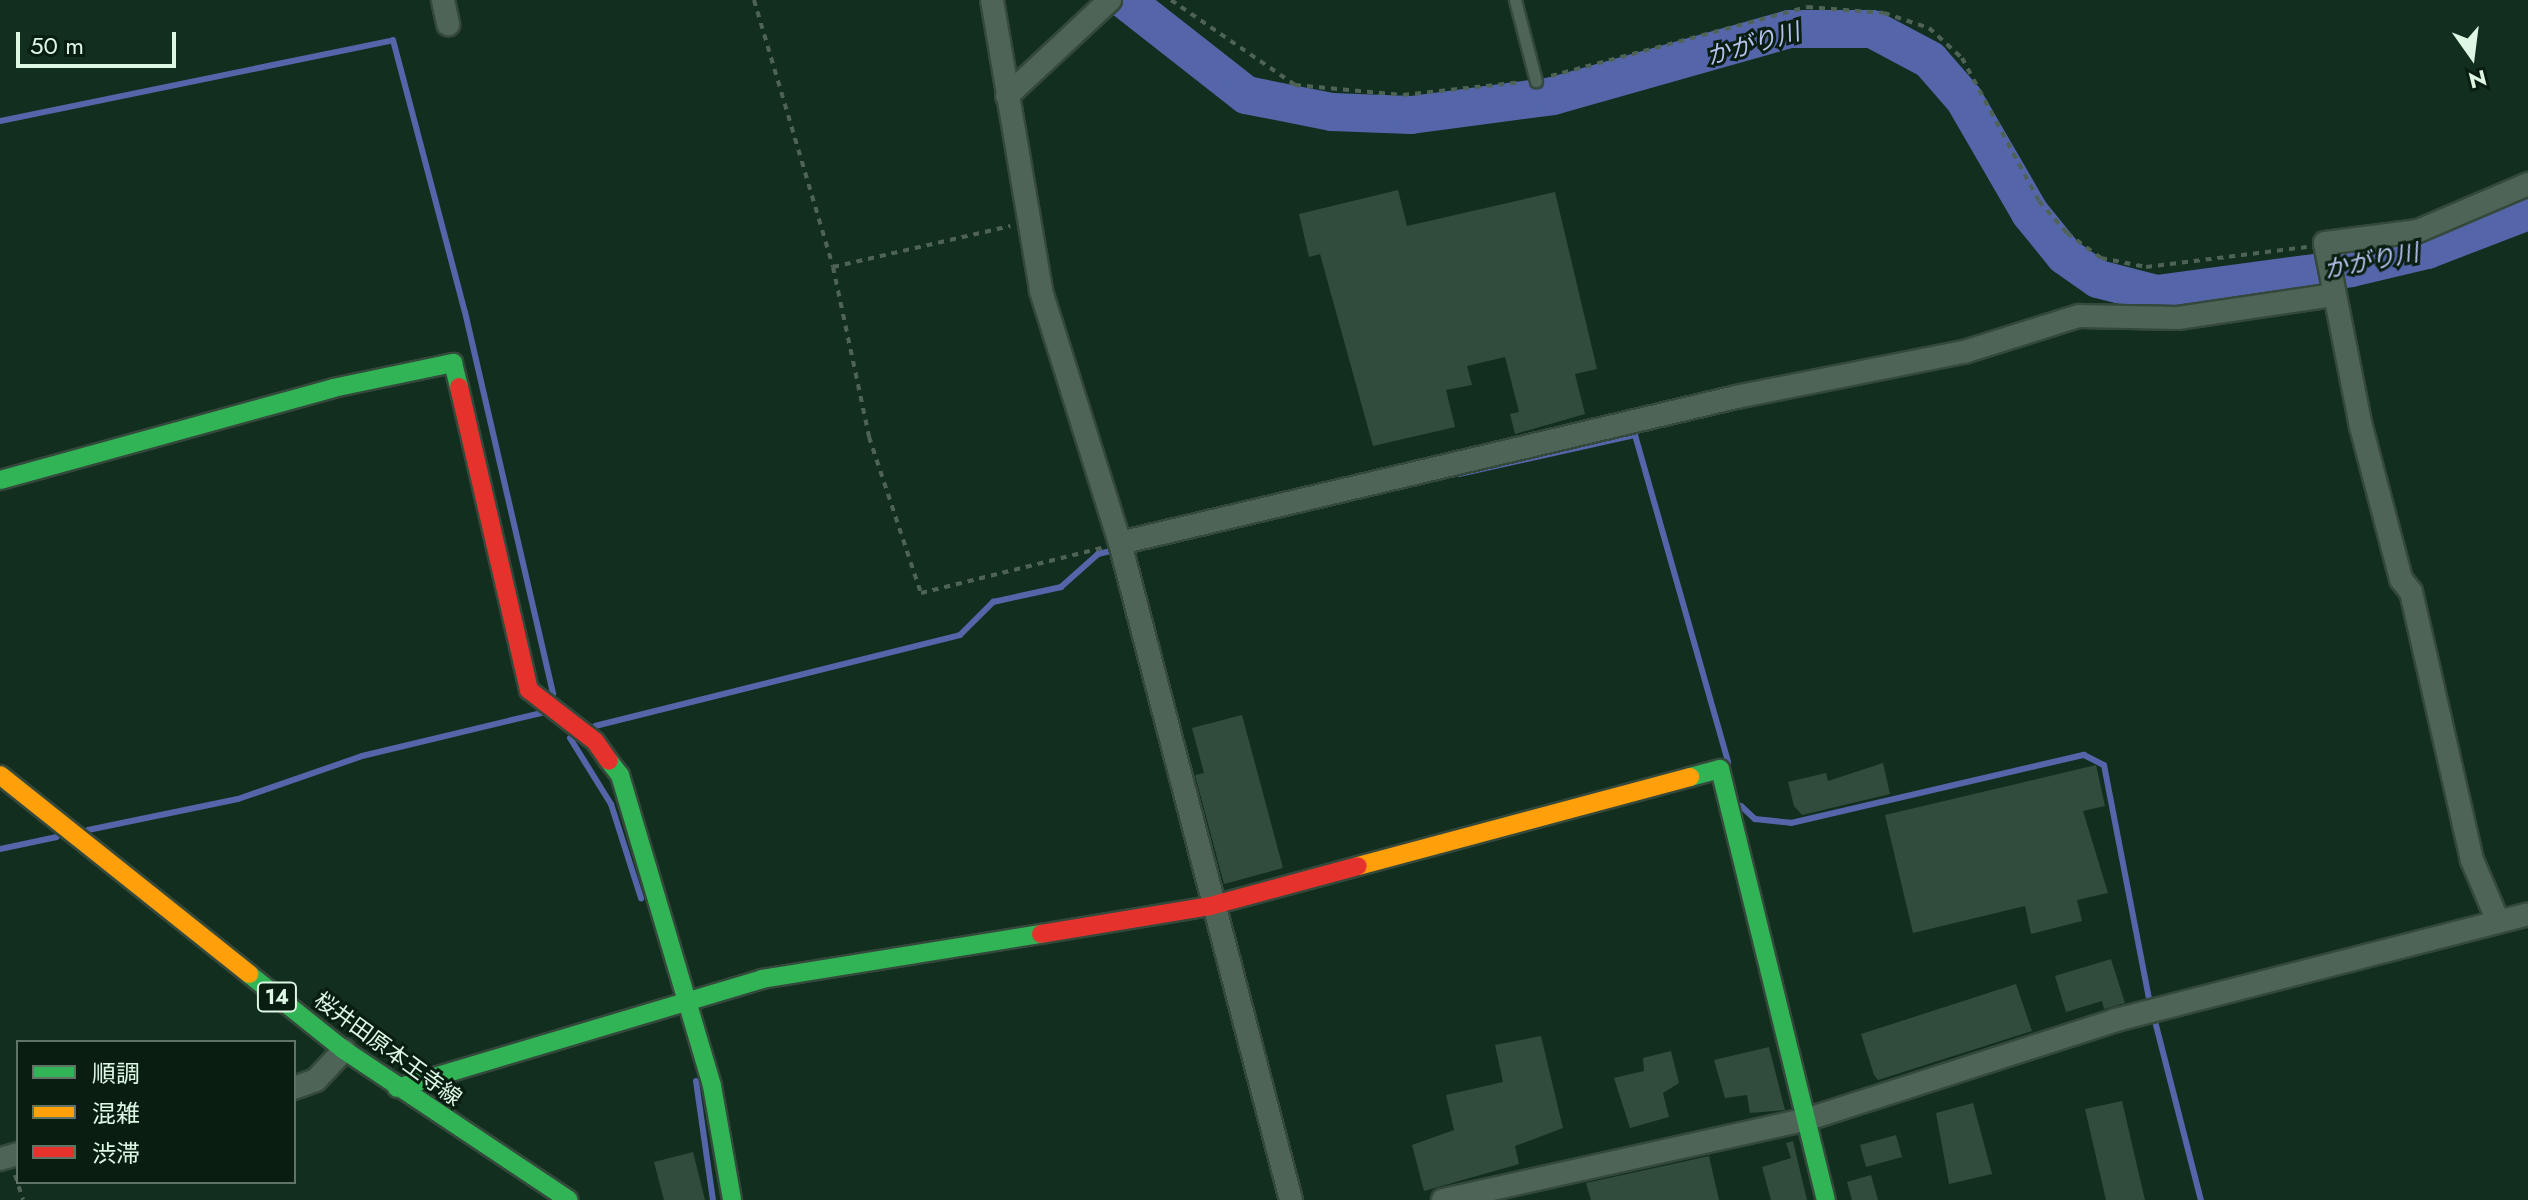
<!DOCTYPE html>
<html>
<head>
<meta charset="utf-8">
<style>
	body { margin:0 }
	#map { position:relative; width:2528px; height:1200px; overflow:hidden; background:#122e1e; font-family:Jost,"Noto Sans JP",sans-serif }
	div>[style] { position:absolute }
	.stream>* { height:6px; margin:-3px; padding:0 3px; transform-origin:3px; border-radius:3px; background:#5465aa }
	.river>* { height:38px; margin:-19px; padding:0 19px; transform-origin:19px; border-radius:19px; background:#5465aa }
	.building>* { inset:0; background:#314c3d }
	.path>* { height:4px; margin-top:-2px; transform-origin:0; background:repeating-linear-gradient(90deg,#4e6356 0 6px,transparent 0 12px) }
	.roads { filter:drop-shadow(2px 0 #34483b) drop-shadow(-2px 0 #34483b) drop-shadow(0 2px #34483b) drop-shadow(0 -2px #34483b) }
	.lane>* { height:11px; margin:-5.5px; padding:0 5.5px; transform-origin:5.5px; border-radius:5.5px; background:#4e6456 }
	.street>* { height:22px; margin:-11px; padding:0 11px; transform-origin:11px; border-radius:11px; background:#4e6456 }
	.fast>* { height:18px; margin:-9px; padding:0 9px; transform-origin:9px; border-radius:9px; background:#30b455 }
	.slow>* { height:18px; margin:-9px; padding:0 9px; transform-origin:9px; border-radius:9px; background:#ff9f0a }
	.jam>* { height:18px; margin:-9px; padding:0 9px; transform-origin:9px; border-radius:9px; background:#e5322d }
	span { translate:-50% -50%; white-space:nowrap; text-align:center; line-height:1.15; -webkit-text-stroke:6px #091e10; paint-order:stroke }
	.shield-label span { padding:2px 6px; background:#091e10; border:2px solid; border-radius:6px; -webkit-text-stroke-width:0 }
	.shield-label { font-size:20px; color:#ddf7e4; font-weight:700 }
	.street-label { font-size:22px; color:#ddf7e4 }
	.water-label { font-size:24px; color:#b6c2ec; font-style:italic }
	.legend { position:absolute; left:16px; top:1040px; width:280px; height:144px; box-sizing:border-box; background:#091e10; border:2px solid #5e7565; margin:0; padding:10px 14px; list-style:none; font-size:24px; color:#ddf7e4 }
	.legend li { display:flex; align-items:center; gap:16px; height:40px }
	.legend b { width:40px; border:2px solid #5e7565 }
	.north { position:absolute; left:2432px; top:16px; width:80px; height:80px; -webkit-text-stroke:6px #091e10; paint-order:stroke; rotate:166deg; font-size:22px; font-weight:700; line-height:32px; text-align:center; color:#ddf7e4 }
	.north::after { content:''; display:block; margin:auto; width:28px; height:36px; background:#ddf7e4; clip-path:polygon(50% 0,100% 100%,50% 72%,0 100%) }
	.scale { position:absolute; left:16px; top:32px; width:160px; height:36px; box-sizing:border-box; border:4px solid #ddf7e4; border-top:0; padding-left:10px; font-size:24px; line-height:28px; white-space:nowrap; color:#ddf7e4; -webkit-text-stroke:6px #091e10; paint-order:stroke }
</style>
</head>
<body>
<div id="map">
	<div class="stream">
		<i style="left:0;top:121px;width:401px;rotate:-11.6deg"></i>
		<i style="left:393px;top:40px;width:281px;rotate:75.2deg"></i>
		<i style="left:465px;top:312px;width:392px;rotate:77deg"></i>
		<i style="left:1459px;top:474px;width:180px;rotate:-12.5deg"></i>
		<i style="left:1635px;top:435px;width:340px;rotate:74.1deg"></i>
		<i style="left:595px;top:726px;width:376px;rotate:-14deg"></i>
		<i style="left:960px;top:635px;width:47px;rotate:-45deg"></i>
		<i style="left:993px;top:602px;width:70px;rotate:-12.4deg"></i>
		<i style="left:1061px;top:587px;width:50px;rotate:-41.7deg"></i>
		<i style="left:1098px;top:554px;width:18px;rotate:-13deg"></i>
		<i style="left:570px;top:738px;width:78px;rotate:58.2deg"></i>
		<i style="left:611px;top:804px;width:99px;rotate:72.3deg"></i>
		<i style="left:1741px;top:806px;width:19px;rotate:43deg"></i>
		<i style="left:1755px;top:819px;width:36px;rotate:6deg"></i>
		<i style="left:1791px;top:823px;width:301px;rotate:-13.1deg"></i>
		<i style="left:2084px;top:755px;width:22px;rotate:27deg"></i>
		<i style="left:2104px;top:765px;width:233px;rotate:79.1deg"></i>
		<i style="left:2148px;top:994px;width:213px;rotate:75.6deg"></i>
		<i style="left:88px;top:830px;width:153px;rotate:-11.7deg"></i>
		<i style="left:238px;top:799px;width:131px;rotate:-19.1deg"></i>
		<i style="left:362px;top:756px;width:184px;rotate:-13.5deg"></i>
		<i style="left:0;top:849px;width:58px;rotate:-11.9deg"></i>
		<i style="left:696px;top:1081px;width:120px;rotate:81.9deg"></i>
	</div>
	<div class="river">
		<i style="left:1125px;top:0;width:154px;rotate:38.1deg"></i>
		<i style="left:1246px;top:95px;width:88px;rotate:11.2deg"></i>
		<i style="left:1332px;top:112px;width:79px;rotate:2.2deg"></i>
		<i style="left:1411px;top:115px;width:143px;rotate:-7.6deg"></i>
		<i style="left:1553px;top:96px;width:245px;rotate:-15.8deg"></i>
		<i style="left:1789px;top:29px;width:83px"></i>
		<i style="left:1872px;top:29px;width:66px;rotate:28.1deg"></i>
		<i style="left:1930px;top:60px;width:52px;rotate:48.9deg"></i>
		<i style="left:1964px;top:99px;width:132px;rotate:59.9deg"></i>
		<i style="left:2030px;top:213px;width:55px;rotate:50.9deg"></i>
		<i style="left:2065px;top:256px;width:40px;rotate:34.9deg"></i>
		<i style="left:2098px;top:279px;width:61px;rotate:14.3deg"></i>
		<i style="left:2157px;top:294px;width:196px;rotate:-7.6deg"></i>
		<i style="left:2351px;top:268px;width:78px;rotate:-13.3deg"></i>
		<i style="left:2427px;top:250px;width:108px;rotate:-21.1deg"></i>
	</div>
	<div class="building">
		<i style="clip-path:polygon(1398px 190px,1407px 226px,1555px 192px,1597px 369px,1575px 374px,1585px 414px,1515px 434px,1510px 414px,1519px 412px,1505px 357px,1467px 366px,1472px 385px,1446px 390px,1455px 427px,1373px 446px,1320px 254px,1309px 257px,1299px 214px)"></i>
		<i style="clip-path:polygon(1242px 715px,1283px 868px,1224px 884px,1195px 775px,1204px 773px,1192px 728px)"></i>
		<i style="clip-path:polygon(1883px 763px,1890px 794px,1802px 815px,1794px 806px,1788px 782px,1826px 773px,1828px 781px)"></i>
		<i style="clip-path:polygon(2096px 765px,2105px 806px,2083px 811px,2108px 893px,2077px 900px,2082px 921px,2031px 934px,2025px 906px,1913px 933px,1885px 815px)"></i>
		<i style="clip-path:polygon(2111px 959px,2125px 1003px,2104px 1009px,2102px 1001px,2066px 1012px,2055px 976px)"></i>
		<i style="clip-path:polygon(2016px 984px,2032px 1031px,1878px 1080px,1874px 1075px,1861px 1034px)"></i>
		<i style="clip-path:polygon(1541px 1036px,1563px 1128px,1515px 1146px,1519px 1164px,1424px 1191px,1412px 1145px,1454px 1130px,1446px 1095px,1503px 1082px,1495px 1045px)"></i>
		<i style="clip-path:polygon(1769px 1047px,1785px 1110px,1750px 1113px,1747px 1095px,1725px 1098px,1714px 1060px)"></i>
		<i style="clip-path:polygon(1671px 1051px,1679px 1083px,1663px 1093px,1669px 1117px,1630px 1128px,1614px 1078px,1644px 1071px,1643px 1058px)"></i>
		<i style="clip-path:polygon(2122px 1101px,2145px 1200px,2106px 1200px,2085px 1109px)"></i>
		<i style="clip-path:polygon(1973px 1103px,1992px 1174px,1949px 1184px,1936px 1113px)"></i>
		<i style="clip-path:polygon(1896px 1135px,1902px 1157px,1866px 1167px,1860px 1145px)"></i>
		<i style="clip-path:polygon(1793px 1141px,1807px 1200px,1771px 1200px,1762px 1167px,1791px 1158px,1786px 1143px)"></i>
		<i style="clip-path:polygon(693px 1152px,705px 1200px,664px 1200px,654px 1162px)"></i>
		<i style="clip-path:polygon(1709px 1156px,1719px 1200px,1591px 1200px,1586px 1183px)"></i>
		<i style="clip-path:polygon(1871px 1175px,1878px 1200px,1852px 1200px,1847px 1182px)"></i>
	</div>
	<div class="path">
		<i style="left:754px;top:0;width:278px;rotate:73.5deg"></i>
		<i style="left:833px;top:267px;width:174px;rotate:78deg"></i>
		<i style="left:869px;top:437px;width:164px;rotate:71.6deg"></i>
		<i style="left:921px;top:593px;width:187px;rotate:-14deg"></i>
		<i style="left:1171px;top:0;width:150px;rotate:34.4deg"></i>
		<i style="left:1295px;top:85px;width:108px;rotate:5.3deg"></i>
		<i style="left:1403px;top:95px;width:120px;rotate:-6.2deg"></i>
		<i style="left:1551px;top:76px;width:265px;rotate:-15.1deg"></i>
		<i style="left:1807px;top:7px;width:77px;rotate:4.5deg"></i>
		<i style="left:1884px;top:13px;width:47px;rotate:18.4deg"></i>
		<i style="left:1929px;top:28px;width:45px;rotate:42.3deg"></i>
		<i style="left:1962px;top:58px;width:162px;rotate:61.7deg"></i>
		<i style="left:2039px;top:201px;width:43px;rotate:48.8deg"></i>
		<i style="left:2067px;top:233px;width:42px;rotate:36.3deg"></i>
		<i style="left:2101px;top:258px;width:46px;rotate:11.3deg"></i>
		<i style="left:2146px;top:267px;width:162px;rotate:-7.1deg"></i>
		<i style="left:833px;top:267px;width:182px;rotate:-13deg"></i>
		<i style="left:15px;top:1175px;width:26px;rotate:72deg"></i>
	</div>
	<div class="roads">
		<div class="lane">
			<i style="left:1515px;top:0;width:84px;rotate:75.5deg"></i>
		</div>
		<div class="street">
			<i style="left:443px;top:0;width:25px;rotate:78deg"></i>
			<i style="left:992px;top:0;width:295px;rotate:80.4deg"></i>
			<i style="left:1041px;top:291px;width:264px;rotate:72.6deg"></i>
			<i style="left:1120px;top:543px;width:679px;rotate:75.41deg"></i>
			<i style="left:1007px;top:96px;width:141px;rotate:-43deg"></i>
			<i style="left:1120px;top:543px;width:633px;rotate:-13.33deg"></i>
			<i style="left:1736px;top:397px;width:232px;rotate:-11.2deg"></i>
			<i style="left:1964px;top:352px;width:121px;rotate:-17.4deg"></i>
			<i style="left:2079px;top:316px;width:99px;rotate:1.2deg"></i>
			<i style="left:2178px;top:318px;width:158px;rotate:-8.4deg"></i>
			<i style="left:2498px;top:921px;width:66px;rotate:-113.1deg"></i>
			<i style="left:2472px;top:860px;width:275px;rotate:-102.8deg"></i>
			<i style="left:2411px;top:592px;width:16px;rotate:-128deg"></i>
			<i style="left:2401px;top:579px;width:157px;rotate:-104.7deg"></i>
			<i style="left:2361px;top:427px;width:187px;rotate:-101.1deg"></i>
			<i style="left:2325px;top:243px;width:94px;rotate:-7.4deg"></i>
			<i style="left:2418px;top:231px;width:120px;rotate:-23.1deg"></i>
			<i style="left:294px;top:1088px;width:23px;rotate:-20deg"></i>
			<i style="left:316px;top:1080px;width:41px;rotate:-47deg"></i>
			<i style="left:0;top:1159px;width:19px;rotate:-16deg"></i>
			<i style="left:1443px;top:1200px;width:371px;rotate:-12.5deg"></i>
			<i style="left:1805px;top:1120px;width:327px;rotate:-17.8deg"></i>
			<i style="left:2116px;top:1020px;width:425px;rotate:-14.4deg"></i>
		</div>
		<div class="fast">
			<i style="left:0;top:480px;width:345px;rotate:-15.4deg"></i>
			<i style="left:333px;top:388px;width:123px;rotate:-11.8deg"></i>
			<i style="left:453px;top:363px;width:25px;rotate:76deg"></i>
			<i style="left:609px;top:761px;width:18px;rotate:52deg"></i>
			<i style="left:620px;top:775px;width:324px;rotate:73.5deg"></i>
			<i style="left:712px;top:1086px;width:116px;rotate:80deg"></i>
			<i style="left:1690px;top:777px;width:31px;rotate:-15deg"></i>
			<i style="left:1720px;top:769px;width:444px;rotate:76.2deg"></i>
			<i style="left:249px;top:974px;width:122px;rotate:38.7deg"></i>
			<i style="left:344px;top:1050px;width:270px;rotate:33.7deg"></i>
			<i style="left:397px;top:1088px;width:381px;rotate:-16.6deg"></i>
			<i style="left:762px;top:979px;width:283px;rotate:-9.2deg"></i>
		</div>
		<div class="slow">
			<i style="left:0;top:775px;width:319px;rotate:38.6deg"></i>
			<i style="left:1358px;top:866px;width:344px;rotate:-15deg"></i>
		</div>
		<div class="jam">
			<i style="left:459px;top:387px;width:311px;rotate:77deg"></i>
			<i style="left:529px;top:690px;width:83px;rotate:37.7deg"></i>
			<i style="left:595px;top:741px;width:24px;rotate:55deg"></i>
			<i style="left:1041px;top:934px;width:171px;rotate:-9.4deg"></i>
			<i style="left:1210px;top:906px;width:153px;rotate:-15.1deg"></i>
		</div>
	</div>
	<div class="shield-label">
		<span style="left:277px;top:997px">14</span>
	</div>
	<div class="street-label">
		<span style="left:388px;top:1049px;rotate:36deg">桜井田原本王寺線</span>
	</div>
	<div class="water-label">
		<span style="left:1753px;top:44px;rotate:-16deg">かがり川</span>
		<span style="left:2371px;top:261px;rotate:-11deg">かがり川</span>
	</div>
	<ul class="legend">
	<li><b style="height:10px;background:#30b455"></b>順調</li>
	<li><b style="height:10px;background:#ff9f0a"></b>混雑</li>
	<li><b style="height:10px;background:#e5322d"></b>渋滞</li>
	</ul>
	<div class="north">N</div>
	<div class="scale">50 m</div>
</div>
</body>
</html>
